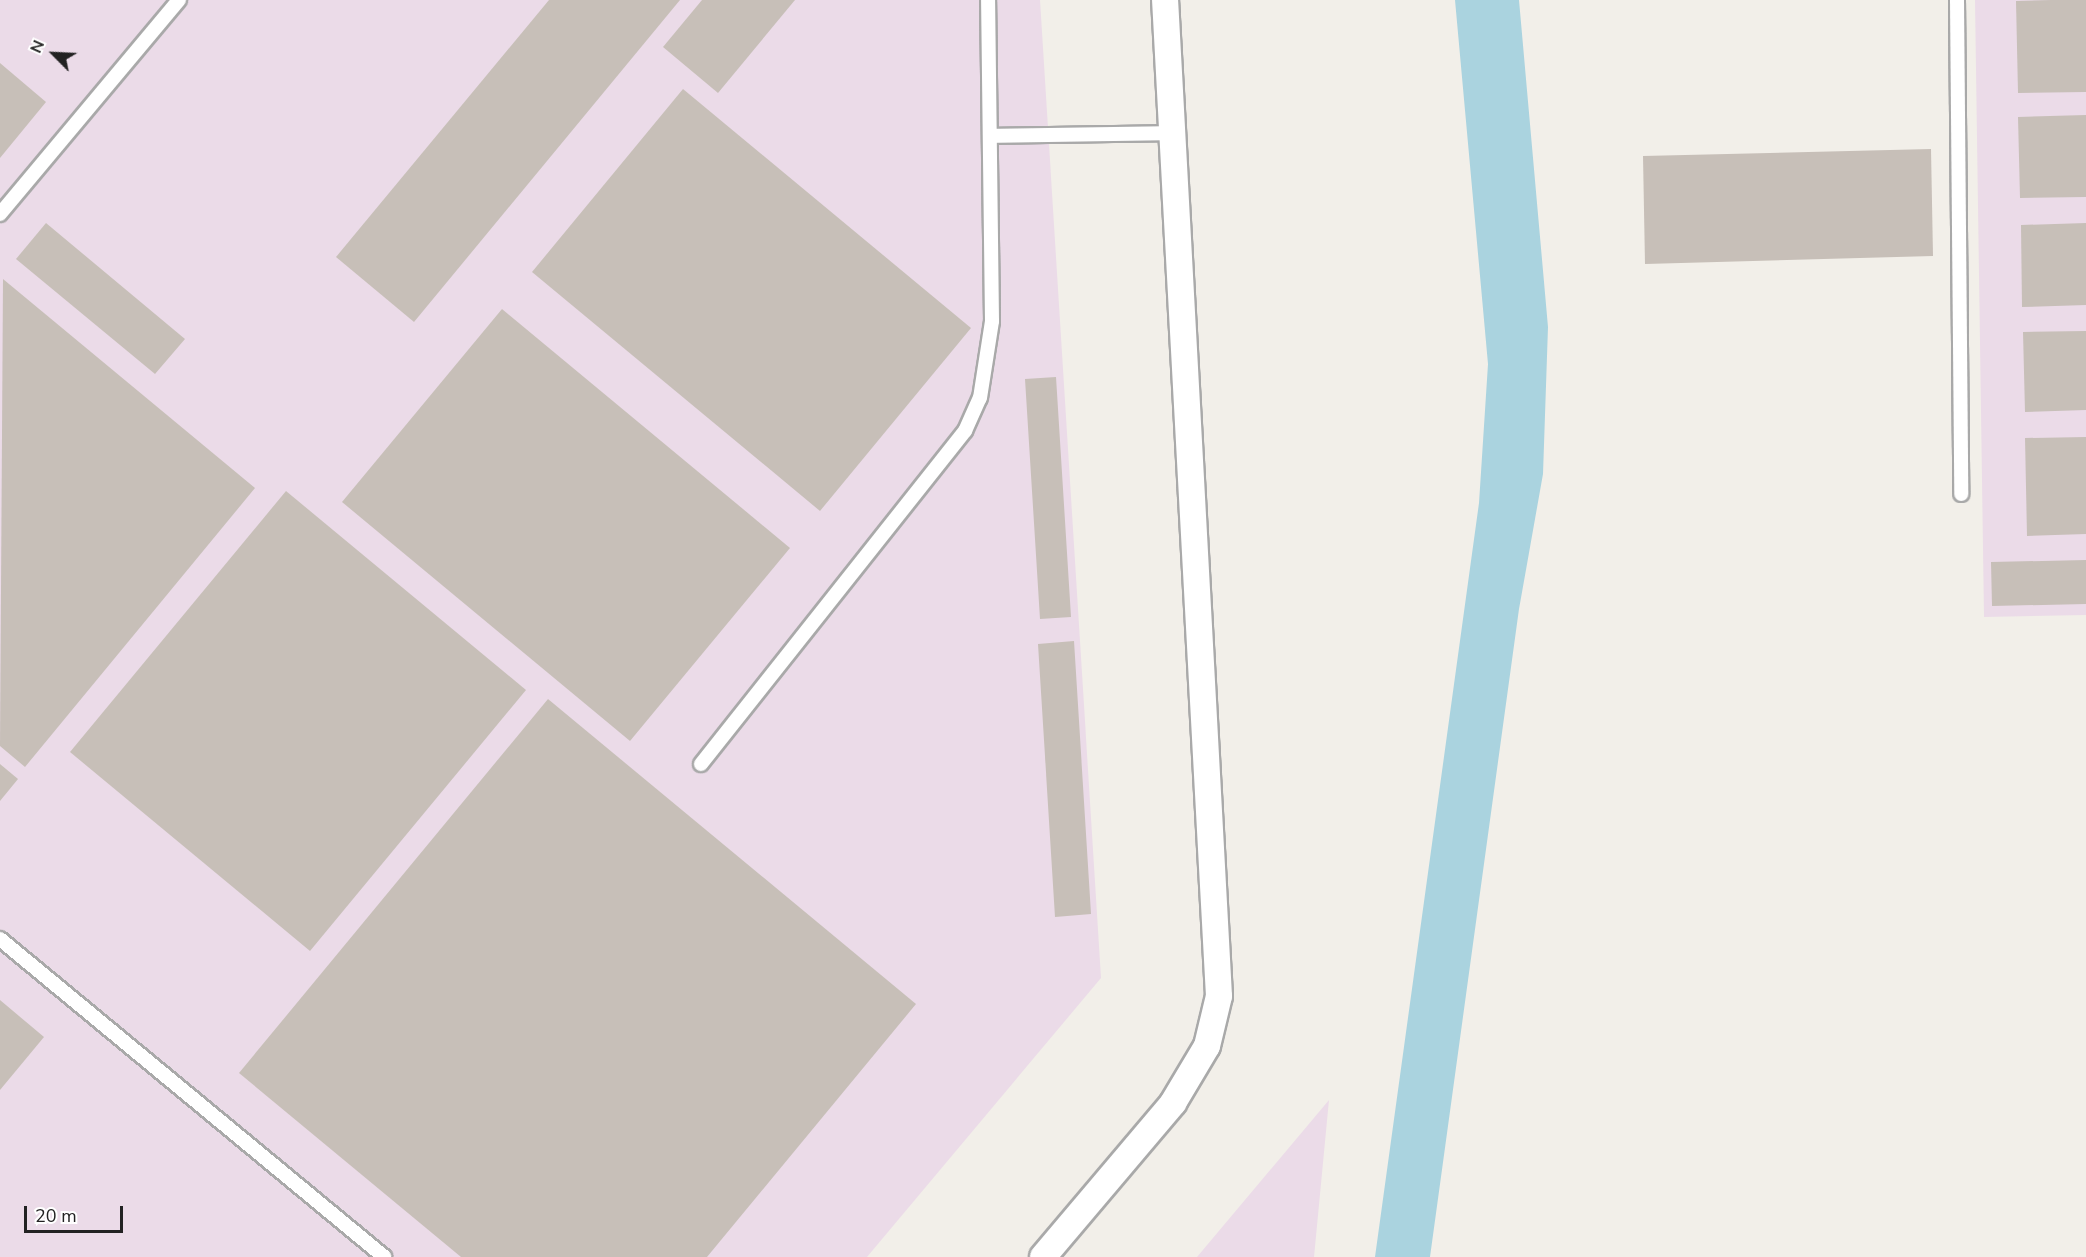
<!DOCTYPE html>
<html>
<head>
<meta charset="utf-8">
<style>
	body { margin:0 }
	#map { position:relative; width:2086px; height:1257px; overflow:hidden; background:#f2efe9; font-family:"Nunito Sans",sans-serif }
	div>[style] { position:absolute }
	.industrial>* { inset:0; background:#ebdbe8 }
	.water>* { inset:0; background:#aad3df }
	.building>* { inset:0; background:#c7bfb8 }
	.roads { filter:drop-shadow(2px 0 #a9a9a9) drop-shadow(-2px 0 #a9a9a9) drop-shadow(0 2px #a9a9a9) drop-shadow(0 -2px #a9a9a9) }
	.lane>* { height:14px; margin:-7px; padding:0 7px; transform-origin:7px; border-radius:7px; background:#fff }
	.street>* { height:26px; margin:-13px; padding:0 13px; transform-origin:13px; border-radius:13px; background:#fff }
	span { translate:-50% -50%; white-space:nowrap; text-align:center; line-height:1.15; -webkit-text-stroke:4.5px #fff; paint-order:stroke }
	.north { position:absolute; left:24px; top:24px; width:60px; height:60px; -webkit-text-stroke:4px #fff; paint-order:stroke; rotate:294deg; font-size:16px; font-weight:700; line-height:24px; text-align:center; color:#222 }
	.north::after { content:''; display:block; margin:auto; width:21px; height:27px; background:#222; clip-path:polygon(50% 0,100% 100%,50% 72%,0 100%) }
	.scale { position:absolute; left:24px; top:1206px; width:99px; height:27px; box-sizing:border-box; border:3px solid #222; border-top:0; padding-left:8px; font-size:18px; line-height:21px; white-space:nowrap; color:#222; -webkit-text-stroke:4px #fff; paint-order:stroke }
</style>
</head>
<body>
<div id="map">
	<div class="industrial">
		<i style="clip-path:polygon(0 0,1040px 0,1101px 978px,867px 1257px,0 1257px)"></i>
		<i style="clip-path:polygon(1975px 0,2086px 0,2086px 615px,1984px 617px)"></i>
		<i style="clip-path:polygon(1329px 1100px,1314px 1257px,1196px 1257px,1197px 1257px)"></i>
	</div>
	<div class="water">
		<i style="clip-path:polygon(1455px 0,1519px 0,1548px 327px,1543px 474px,1519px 609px,1430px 1257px,1375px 1257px,1479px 503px,1488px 364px)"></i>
	</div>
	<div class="building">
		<i style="clip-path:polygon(549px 0,680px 0,414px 322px,336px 257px)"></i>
		<i style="clip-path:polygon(702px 0,795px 0,718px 93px,663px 47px)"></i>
		<i style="clip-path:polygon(2051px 0,2086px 0,2086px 92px,2018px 93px,2016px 1px)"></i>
		<i style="clip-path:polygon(0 63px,46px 102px,0 158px)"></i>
		<i style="clip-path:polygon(683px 89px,971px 328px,820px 511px,532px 272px)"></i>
		<i style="clip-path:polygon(2086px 115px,2086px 197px,2020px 198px,2018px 117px)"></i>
		<i style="clip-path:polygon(1931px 149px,1933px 256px,1645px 264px,1643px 156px)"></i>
		<i style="clip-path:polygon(46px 223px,185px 339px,155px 374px,16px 259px)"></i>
		<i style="clip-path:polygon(2086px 223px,2086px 305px,2022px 307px,2021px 225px)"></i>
		<i style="clip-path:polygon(3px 279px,255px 488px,25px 767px,0 746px)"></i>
		<i style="clip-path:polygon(502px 309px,790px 548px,630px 741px,342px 502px)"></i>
		<i style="clip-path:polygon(2086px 331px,2086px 410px,2025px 412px,2023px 332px)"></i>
		<i style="clip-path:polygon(1056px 377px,1071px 617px,1040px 619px,1025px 379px)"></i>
		<i style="clip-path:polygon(2086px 437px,2086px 534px,2027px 536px,2025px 438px)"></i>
		<i style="clip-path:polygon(286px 491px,526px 690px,310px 951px,70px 752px)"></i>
		<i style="clip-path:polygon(2086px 560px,2086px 604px,1992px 606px,1991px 562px)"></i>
		<i style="clip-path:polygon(1074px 641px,1091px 914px,1055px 917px,1038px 644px)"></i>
		<i style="clip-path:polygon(548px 699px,916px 1004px,707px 1257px,461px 1257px,239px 1073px)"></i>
		<i style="clip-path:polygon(0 764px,18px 779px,0 801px)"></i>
		<i style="clip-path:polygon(0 1000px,44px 1037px,0 1090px)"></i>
	</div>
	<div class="roads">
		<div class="lane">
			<i style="left:1957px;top:0;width:494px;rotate:89.5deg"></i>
			<i style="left:990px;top:136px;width:182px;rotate:-0.9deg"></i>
			<i style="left:0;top:214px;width:279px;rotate:-50.1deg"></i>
			<i style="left:701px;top:764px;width:425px;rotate:-51.6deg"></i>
			<i style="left:965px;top:431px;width:36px;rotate:-66deg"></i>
			<i style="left:980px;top:398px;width:78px;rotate:-81.1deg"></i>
			<i style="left:992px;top:321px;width:321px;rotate:-90.7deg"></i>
			<i style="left:0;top:939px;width:499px;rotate:39.6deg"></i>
		</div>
		<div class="street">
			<i style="left:1043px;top:1257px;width:202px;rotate:-49.8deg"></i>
			<i style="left:1173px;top:1103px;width:66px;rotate:-59.2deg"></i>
			<i style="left:1207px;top:1046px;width:51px;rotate:-76.5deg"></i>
			<i style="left:1219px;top:996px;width:997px;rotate:-93.1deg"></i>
		</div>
	</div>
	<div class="north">N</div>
	<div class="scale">20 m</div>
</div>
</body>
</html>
